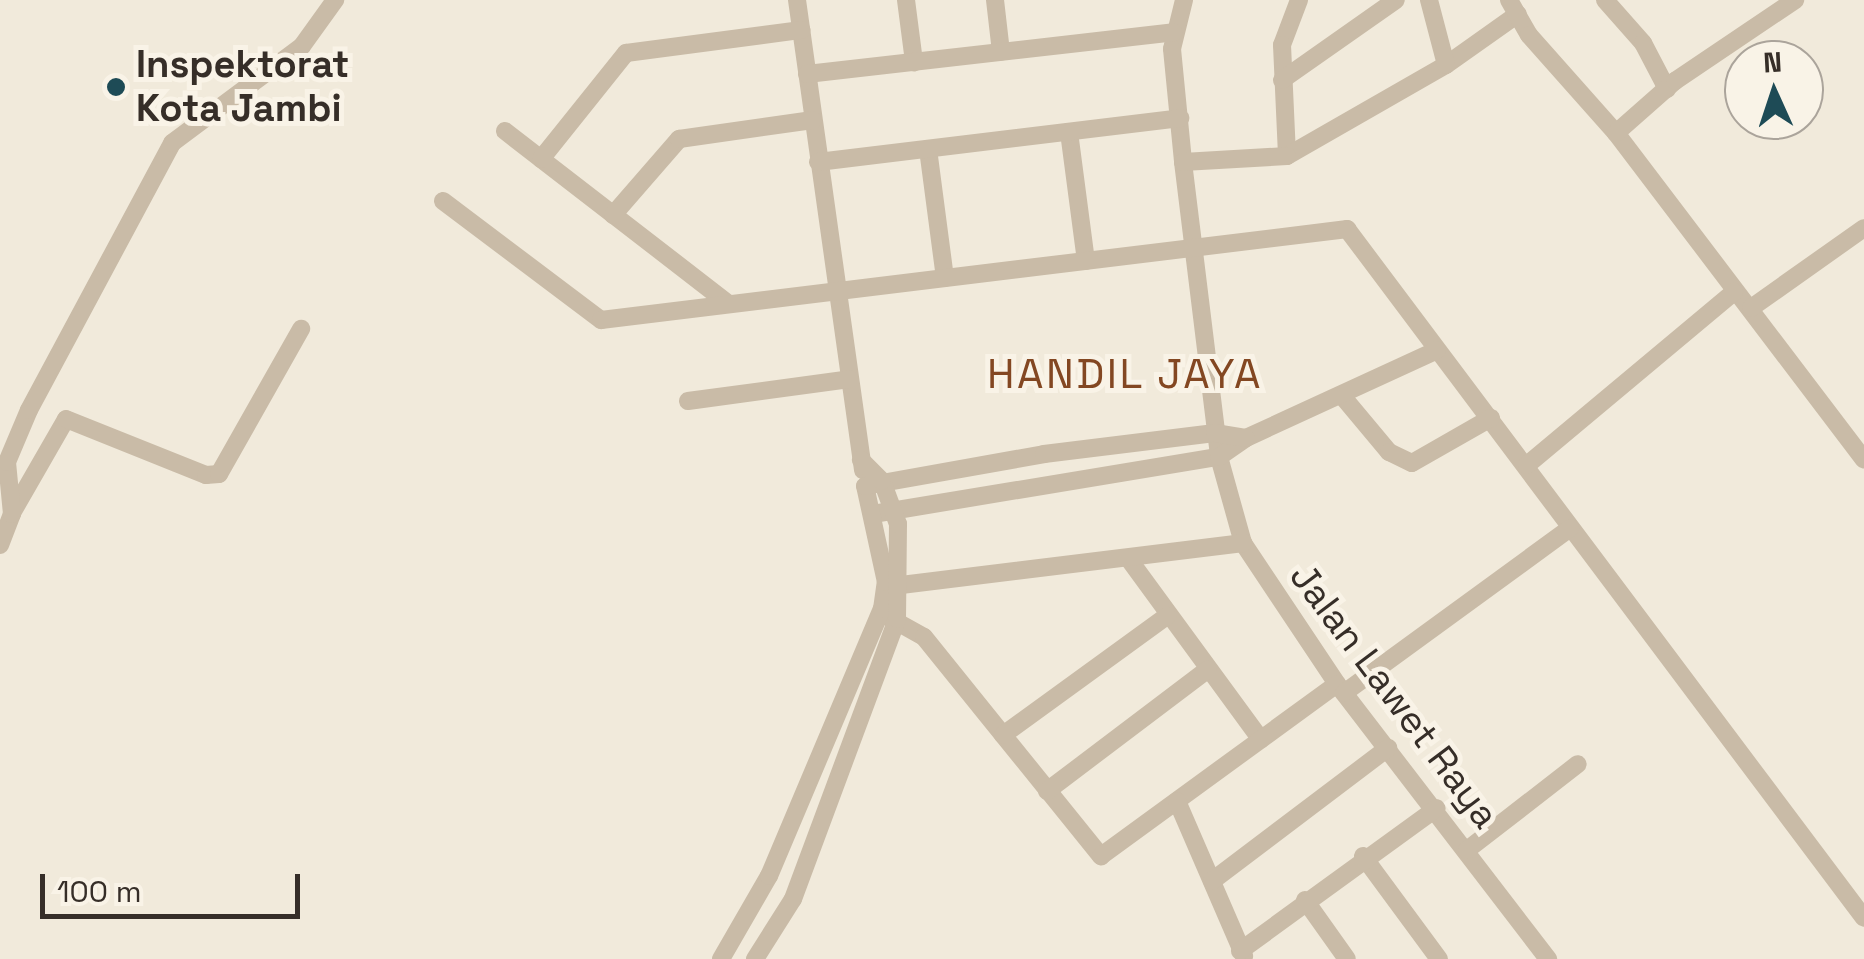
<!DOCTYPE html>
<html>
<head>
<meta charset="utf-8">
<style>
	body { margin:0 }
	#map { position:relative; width:1864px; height:959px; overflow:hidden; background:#f1eadb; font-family:"Space Grotesk",sans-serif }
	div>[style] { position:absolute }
	.minor>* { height:18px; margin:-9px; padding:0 9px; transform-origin:9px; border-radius:9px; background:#c9bba7 }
	.dots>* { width:28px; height:28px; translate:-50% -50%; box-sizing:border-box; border:5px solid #f9f3e7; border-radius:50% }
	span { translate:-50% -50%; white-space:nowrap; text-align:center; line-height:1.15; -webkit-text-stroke:10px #f9f3e7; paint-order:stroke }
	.poi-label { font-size:38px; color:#362e28; font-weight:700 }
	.left { translate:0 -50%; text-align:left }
	.street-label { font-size:38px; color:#362e28 }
	.quarter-label { font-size:42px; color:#834722; letter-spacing:2.5px }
	.north { position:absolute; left:1724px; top:40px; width:100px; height:100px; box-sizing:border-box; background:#f9f3e7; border:2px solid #aba49b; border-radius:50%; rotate:357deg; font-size:28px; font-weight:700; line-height:40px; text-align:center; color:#362e28 }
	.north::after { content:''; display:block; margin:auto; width:35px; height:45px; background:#1e4b56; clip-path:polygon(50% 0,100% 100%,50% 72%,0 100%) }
	.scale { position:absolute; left:40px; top:874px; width:260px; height:45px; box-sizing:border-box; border:5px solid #362e28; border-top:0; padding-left:12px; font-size:30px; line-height:35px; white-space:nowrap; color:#362e28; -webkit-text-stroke:8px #f9f3e7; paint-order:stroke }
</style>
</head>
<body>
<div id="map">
	<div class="minor">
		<i style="left:797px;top:0;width:475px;rotate:82deg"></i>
		<i style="left:906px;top:0;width:63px;rotate:82.6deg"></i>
		<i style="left:995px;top:0;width:52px;rotate:83.4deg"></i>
		<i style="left:1184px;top:0;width:50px;rotate:103.8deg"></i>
		<i style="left:1172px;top:49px;width:114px;rotate:84.4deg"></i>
		<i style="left:1183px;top:162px;width:297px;rotate:83deg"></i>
		<i style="left:1219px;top:457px;width:89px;rotate:74.4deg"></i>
		<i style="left:1243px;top:543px;width:169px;rotate:56.3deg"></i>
		<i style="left:1337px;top:684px;width:347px;rotate:52.5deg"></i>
		<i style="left:1299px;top:0;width:48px;rotate:110.7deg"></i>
		<i style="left:1282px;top:45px;width:111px;rotate:87.4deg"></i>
		<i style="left:1287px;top:156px;width:183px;rotate:-29.8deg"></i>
		<i style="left:1446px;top:65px;width:88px;rotate:-35.3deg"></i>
		<i style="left:1429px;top:0;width:67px;rotate:75.3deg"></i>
		<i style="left:1509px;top:0;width:40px;rotate:60.3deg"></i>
		<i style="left:1529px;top:35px;width:131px;rotate:48.4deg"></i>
		<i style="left:1616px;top:133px;width:410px;rotate:52.8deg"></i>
		<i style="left:1605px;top:0;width:57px;rotate:48.5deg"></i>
		<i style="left:1643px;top:43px;width:52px;rotate:62.4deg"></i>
		<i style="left:807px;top:74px;width:369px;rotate:-6.5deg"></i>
		<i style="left:1282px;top:80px;width:139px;rotate:-35.1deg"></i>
		<i style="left:505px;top:131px;width:283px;rotate:37.7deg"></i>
		<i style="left:1069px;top:132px;width:130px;rotate:82.5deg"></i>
		<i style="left:1616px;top:133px;width:79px;rotate:-41.4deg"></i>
		<i style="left:1675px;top:81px;width:145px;rotate:-34deg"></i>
		<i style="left:928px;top:149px;width:130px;rotate:82.5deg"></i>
		<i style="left:541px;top:159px;width:136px;rotate:-51.3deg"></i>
		<i style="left:626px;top:53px;width:177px;rotate:-7.5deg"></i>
		<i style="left:818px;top:162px;width:365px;rotate:-6.9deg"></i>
		<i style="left:1183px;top:162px;width:104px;rotate:-3.3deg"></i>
		<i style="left:443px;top:201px;width:198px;rotate:37deg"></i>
		<i style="left:601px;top:320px;width:752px;rotate:-6.95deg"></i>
		<i style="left:1347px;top:229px;width:861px;rotate:53.12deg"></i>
		<i style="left:613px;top:215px;width:101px;rotate:-49deg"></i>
		<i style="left:679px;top:139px;width:135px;rotate:-8.1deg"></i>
		<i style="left:1751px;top:308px;width:138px;rotate:-35.3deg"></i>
		<i style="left:1343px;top:397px;width:72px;rotate:50.1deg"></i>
		<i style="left:1389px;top:452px;width:25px;rotate:26deg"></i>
		<i style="left:1412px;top:463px;width:91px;rotate:-29.7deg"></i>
		<i style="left:688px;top:401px;width:163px;rotate:-7.7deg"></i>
		<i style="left:1527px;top:465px;width:270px;rotate:-39.9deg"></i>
		<i style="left:12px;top:513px;width:108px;rotate:-60.1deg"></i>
		<i style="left:66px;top:419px;width:151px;rotate:21.8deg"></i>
		<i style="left:206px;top:475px;width:13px;rotate:-4deg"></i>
		<i style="left:219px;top:474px;width:167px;rotate:-60.5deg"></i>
		<i style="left:873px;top:514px;width:351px;rotate:-9.4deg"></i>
		<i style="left:1219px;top:457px;width:33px;rotate:-35deg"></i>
		<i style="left:1246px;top:438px;width:210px;rotate:-24.7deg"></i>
		<i style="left:0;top:545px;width:33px;rotate:-69deg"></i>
		<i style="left:12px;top:514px;width:52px;rotate:-95.5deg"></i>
		<i style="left:7px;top:462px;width:56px;rotate:-67.1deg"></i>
		<i style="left:29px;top:410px;width:303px;rotate:-61.8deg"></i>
		<i style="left:172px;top:143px;width:162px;rotate:-36.7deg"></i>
		<i style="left:302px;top:46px;width:57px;rotate:-54.3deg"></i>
		<i style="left:1128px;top:558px;width:225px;rotate:53.8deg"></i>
		<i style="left:901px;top:585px;width:345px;rotate:-7deg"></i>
		<i style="left:881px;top:613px;width:49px;rotate:29.2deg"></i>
		<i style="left:924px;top:637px;width:282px;rotate:51.1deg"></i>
		<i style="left:1101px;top:856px;width:292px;rotate:-36.1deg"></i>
		<i style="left:1344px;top:693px;width:280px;rotate:-36.1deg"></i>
		<i style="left:1003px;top:735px;width:203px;rotate:-36deg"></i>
		<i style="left:1047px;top:791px;width:201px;rotate:-37.1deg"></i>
		<i style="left:1177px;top:801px;width:169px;rotate:66.6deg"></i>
		<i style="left:1467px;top:850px;width:140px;rotate:-37.8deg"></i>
		<i style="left:1363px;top:856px;width:128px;rotate:53.6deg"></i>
		<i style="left:1212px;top:881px;width:221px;rotate:-37.1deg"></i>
		<i style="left:1305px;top:900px;width:72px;rotate:54.6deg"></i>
		<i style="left:1240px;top:951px;width:243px;rotate:-36deg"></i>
		<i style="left:721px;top:959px;width:96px;rotate:-60deg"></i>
		<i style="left:769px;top:876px;width:290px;rotate:-67.1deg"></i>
		<i style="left:882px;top:609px;width:27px;rotate:-82deg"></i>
		<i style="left:886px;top:582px;width:98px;rotate:-102.3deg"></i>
		<i style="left:865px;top:486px;width:182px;rotate:-10.1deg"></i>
		<i style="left:1044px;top:454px;width:172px;rotate:-7deg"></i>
		<i style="left:1215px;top:433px;width:31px;rotate:9deg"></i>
		<i style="left:755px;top:959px;width:71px;rotate:-57.7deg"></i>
		<i style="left:793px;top:899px;width:299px;rotate:-69.6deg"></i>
		<i style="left:897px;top:619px;width:95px;rotate:-89.4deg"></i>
		<i style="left:898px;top:524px;width:46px;rotate:-110.4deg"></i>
		<i style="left:882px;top:481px;width:30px;rotate:-135deg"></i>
	</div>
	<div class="dots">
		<i style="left:116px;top:87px;background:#1e4b56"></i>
	</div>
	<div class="poi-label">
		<span class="left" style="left:136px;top:87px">Inspektorat<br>Kota Jambi</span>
	</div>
	<div class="street-label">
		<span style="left:1394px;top:696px;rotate:53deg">Jalan Lawet Raya</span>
	</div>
	<div class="quarter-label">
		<span style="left:1125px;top:374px">HANDIL JAYA</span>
	</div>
	<div class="north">N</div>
	<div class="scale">100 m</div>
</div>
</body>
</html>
